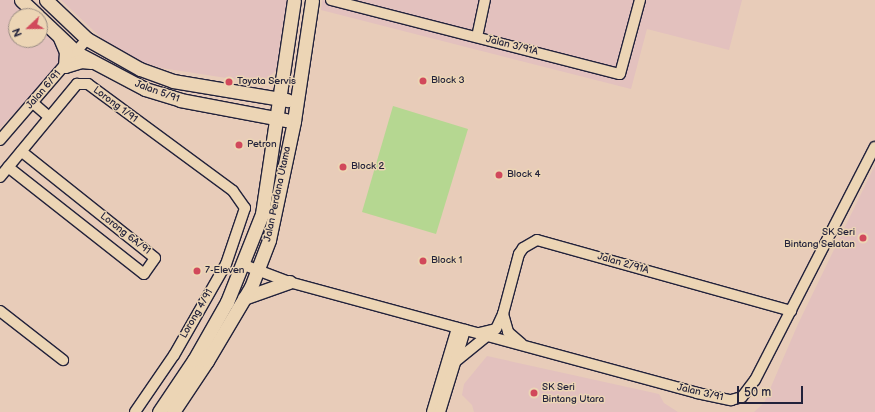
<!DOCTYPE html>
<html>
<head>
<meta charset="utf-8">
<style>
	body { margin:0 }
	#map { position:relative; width:875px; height:412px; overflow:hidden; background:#e8ccb9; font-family:"Balsamiq Sans",sans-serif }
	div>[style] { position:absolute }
	.built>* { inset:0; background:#e3c1be }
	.green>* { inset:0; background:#b5d791 }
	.roads { filter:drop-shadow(1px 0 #22223b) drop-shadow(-1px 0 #22223b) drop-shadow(0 1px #22223b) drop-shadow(0 -1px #22223b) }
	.street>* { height:10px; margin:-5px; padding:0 5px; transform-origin:5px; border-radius:5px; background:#ecd5b5 }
	.secondary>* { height:13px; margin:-6.5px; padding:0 6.5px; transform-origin:6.5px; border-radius:6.5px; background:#ecd5b5 }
	.dots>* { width:11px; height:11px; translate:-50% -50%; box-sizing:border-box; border:2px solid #ecd5b5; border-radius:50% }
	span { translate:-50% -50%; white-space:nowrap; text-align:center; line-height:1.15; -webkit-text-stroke:3px #ecd5b5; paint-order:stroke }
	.street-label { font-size:10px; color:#22223b }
	.poi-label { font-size:10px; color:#22223b }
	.left { translate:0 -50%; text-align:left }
	.right { translate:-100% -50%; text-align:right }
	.north { position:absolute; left:8px; top:8px; width:40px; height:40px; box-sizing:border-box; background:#ecd5b5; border:1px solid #9b8d84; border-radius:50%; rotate:248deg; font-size:11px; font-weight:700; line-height:16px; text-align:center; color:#22223b }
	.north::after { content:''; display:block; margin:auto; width:14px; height:18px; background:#d1495b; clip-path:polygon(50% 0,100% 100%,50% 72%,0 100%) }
	.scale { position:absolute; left:737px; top:386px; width:66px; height:18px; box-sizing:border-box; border:2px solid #22223b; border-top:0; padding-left:5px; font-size:12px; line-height:14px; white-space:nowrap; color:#22223b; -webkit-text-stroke:3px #ecd5b5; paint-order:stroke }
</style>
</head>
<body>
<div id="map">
	<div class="built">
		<i style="clip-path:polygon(0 0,13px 0,31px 16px,16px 16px,16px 40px,40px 40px,40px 25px,56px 40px,61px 64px,0 128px)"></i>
		<i style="clip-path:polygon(61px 0,287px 0,276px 71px,260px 83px,161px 68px,133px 59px,110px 46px)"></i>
		<i style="clip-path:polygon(322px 0,742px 0,729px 50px,647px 29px,631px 89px,321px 10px)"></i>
		<i style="clip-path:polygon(875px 165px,875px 412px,754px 412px,764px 403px,798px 324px)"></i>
		<i style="clip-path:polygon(487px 356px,659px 394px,664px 403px,678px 412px,474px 412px,472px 405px,462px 395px,464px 384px)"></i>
	</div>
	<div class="green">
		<i style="clip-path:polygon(393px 106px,468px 129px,436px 234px,362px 212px)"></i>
	</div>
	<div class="roads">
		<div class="street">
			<i style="left:331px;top:0;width:298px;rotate:14.4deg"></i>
			<i style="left:620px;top:74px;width:77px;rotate:-74.9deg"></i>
			<i style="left:477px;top:37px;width:38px;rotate:-78deg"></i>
			<i style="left:33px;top:103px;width:21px;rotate:41deg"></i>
			<i style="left:0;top:140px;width:133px;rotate:-49.3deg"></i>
			<i style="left:8px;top:167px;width:173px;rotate:38.2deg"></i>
			<i style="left:144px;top:274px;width:19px;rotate:-55deg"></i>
			<i style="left:155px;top:258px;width:171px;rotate:-141.4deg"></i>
			<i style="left:0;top:177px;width:121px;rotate:-50.4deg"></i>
			<i style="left:77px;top:84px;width:11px"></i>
			<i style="left:88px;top:84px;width:180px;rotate:36.4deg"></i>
			<i style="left:233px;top:191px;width:21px;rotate:55deg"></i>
			<i style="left:245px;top:208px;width:59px;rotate:108.7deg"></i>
			<i style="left:226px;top:264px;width:105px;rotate:119.7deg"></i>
			<i style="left:174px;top:355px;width:69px;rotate:124.4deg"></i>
			<i style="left:244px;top:265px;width:48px;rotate:20.7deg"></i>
			<i style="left:289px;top:282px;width:423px;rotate:15.2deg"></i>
			<i style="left:697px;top:393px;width:35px;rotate:12deg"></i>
			<i style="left:731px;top:400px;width:11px;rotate:-15deg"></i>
			<i style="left:742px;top:397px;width:21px;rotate:-53deg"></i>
			<i style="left:755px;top:380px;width:262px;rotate:-62.8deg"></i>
			<i style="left:0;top:311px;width:80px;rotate:37.9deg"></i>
			<i style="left:503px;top:314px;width:19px;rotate:74deg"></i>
			<i style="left:508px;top:332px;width:18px;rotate:41deg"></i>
			<i style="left:479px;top:333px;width:17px;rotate:-13deg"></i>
			<i style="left:496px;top:329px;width:17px;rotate:-65deg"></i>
			<i style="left:503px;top:314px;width:62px;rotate:-75.1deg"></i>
			<i style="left:519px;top:254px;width:7px;rotate:-56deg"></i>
			<i style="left:523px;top:248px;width:16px;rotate:-30deg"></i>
			<i style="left:537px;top:240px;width:264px;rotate:15.6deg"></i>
			<i style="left:456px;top:361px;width:40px;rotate:-39deg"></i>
			<i style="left:432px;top:412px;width:88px;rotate:-73.4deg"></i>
			<i style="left:440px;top:412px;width:86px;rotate:-73deg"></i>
		</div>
		<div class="secondary">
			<i style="left:21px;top:0;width:23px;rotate:43deg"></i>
			<i style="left:46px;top:0;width:57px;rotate:43.6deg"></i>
			<i style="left:87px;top:39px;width:61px;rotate:29.5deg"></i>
			<i style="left:140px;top:69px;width:35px;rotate:20deg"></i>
			<i style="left:173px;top:81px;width:116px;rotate:9.5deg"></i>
			<i style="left:40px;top:18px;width:51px;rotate:43.4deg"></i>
			<i style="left:77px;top:53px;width:77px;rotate:27.9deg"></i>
			<i style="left:145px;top:89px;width:37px;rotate:17deg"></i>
			<i style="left:180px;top:100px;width:108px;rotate:10.7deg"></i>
			<i style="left:60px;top:38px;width:15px;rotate:67deg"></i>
			<i style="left:66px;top:52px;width:14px;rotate:94deg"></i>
			<i style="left:65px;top:66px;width:17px;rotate:-17deg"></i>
			<i style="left:81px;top:61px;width:10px;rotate:6deg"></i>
			<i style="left:244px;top:298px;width:48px;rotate:-19.6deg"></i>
			<i style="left:159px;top:412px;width:63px;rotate:-56.1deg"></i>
			<i style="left:194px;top:360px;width:67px;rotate:-60.4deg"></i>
			<i style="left:227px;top:302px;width:95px;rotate:-68.3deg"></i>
			<i style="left:262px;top:214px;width:216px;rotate:-81.5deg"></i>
			<i style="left:173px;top:412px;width:61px;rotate:-56.3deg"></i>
			<i style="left:207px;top:361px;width:86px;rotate:-59.3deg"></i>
			<i style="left:251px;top:287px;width:50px;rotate:-69deg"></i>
			<i style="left:269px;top:240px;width:122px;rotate:-78.1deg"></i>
			<i style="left:294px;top:121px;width:122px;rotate:-81.5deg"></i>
		</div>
	</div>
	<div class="dots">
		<i style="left:423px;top:81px;background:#d1495b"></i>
		<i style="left:229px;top:82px;background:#d1495b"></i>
		<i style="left:239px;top:145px;background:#d1495b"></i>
		<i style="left:343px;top:167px;background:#d1495b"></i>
		<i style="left:499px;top:175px;background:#d1495b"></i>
		<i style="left:863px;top:238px;background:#d1495b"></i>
		<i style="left:423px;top:261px;background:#d1495b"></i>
		<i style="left:197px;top:271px;background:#d1495b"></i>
		<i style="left:534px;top:393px;background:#d1495b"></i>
	</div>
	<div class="street-label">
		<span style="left:512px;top:46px;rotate:14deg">Jalan 3/91A</span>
		<span style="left:44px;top:90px;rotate:-49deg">Jalan 6/91</span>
		<span style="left:157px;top:92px;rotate:20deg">Jalan 5/91</span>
		<span style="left:115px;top:105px;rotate:37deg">Lorong 1/91</span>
		<span style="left:278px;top:194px;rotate:-78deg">Jalan Perdana Utama</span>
		<span style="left:125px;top:234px;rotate:38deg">Lorong 6A/91</span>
		<span style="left:623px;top:264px;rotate:16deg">Jalan 2/91A</span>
		<span style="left:197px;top:314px;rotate:-60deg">Lorong 4/91</span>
		<span style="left:700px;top:393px;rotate:13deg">Jalan 3/91</span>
	</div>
	<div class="poi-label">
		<span class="left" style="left:431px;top:81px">Block 3</span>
		<span class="left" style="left:237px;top:82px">Toyota Servis</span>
		<span class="left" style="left:247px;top:145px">Petron</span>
		<span class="left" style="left:351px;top:167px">Block 2</span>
		<span class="left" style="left:507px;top:175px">Block 4</span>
		<span class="right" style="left:855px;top:238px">SK Seri<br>Bintang Selatan</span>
		<span class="left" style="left:431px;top:261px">Block 1</span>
		<span class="left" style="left:205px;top:271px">7-Eleven</span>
		<span class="left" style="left:542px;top:393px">SK Seri<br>Bintang Utara</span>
	</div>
	<div class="north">N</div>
	<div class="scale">50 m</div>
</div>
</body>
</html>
